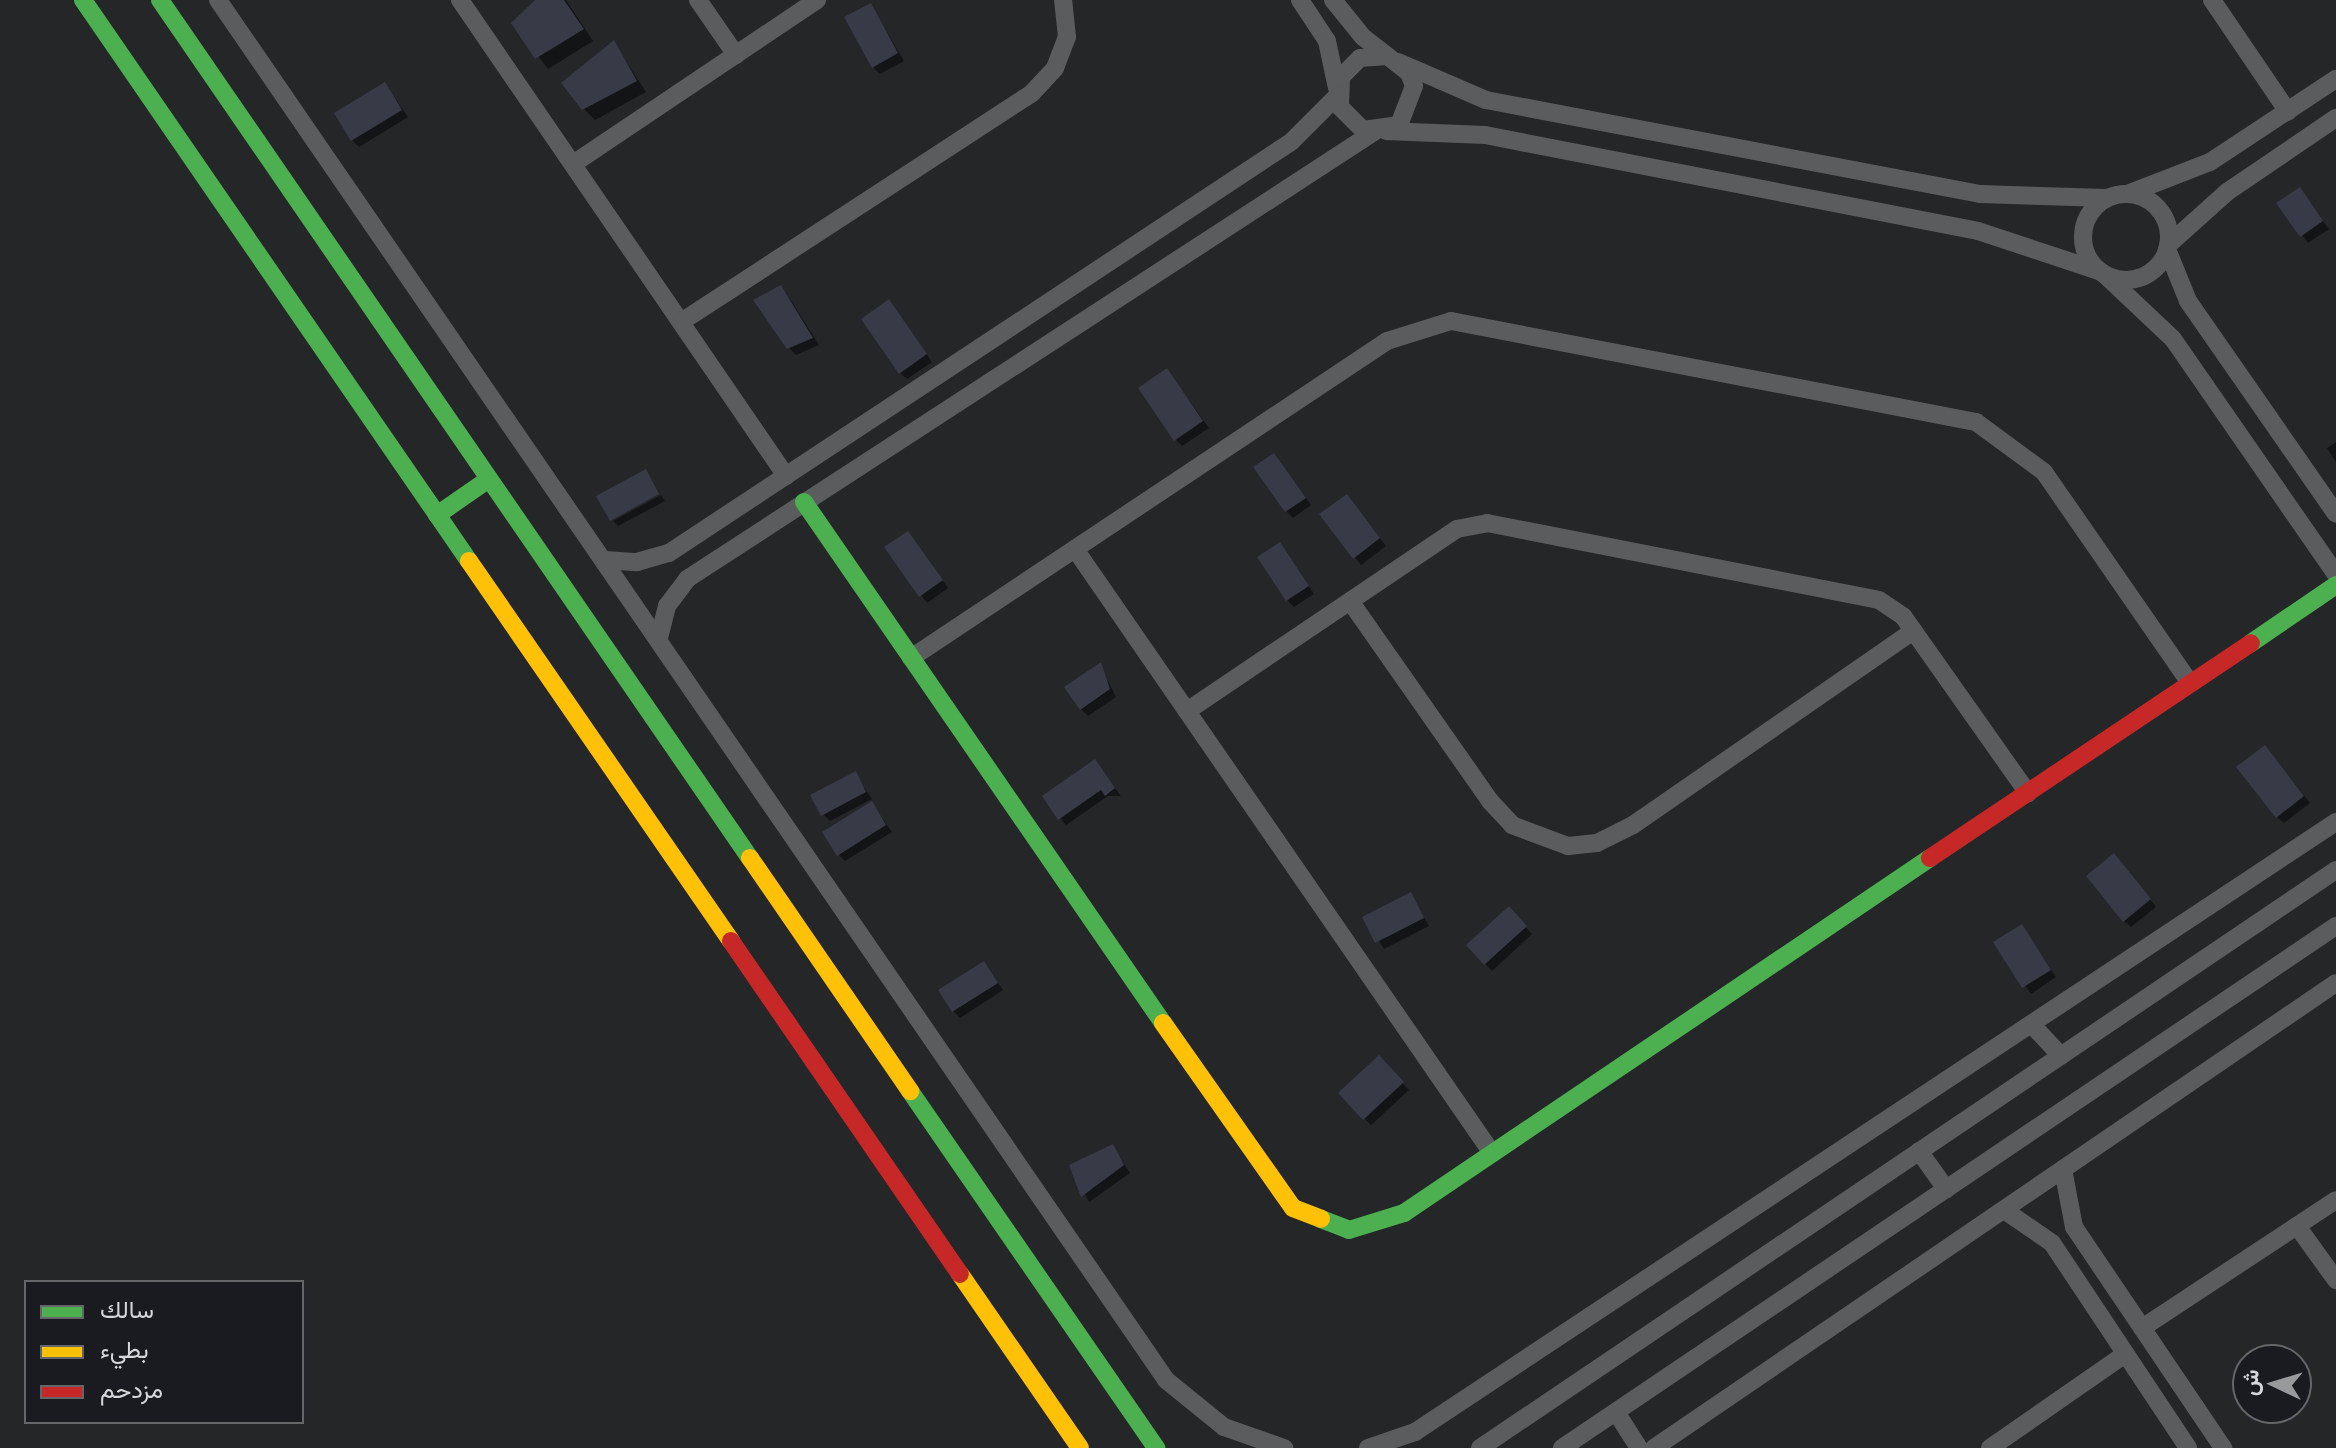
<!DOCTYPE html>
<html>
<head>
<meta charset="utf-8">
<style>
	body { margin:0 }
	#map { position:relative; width:2336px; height:1448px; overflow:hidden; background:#242628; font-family:Commissioner,Vazirmatn,sans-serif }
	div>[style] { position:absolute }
	.shadow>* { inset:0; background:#0007 }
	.building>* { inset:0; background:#383b47 }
	.street>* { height:18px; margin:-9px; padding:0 9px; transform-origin:9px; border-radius:9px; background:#5a5c5e }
	.street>.ring { margin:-9px; padding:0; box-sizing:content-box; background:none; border:18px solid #5a5c5e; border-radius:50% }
	.fast>* { height:18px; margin:-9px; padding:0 9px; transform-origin:9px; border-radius:9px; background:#4caf50 }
	.slow>* { height:18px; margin:-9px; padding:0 9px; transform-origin:9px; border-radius:9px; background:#ffc107 }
	.jam>* { height:18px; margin:-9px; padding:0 9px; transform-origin:9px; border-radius:9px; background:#c62828 }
	span { translate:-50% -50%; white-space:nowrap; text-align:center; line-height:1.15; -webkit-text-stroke:6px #1a1b20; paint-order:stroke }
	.legend { position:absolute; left:24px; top:1280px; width:280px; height:144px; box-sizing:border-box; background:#1a1b20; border:2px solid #65666a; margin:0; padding:10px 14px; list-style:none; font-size:24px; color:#d6d7da }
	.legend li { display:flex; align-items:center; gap:16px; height:40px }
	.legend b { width:40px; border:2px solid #65666a }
	.north { position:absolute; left:2232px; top:1344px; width:80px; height:80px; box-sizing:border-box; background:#1a1b20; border:2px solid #65666a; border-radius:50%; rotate:274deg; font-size:22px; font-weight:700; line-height:32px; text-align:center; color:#d6d7da }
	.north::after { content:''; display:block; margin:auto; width:28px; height:36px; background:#98999c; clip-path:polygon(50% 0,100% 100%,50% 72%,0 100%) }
</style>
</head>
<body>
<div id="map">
	<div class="shadow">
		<i style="clip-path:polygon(538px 0,566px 0,593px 41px,548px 69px,513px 23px)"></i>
		<i style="clip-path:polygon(871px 5px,904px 61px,880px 74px,873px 67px)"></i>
		<i style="clip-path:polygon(614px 43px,646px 92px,595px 120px,584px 109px)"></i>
		<i style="clip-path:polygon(385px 84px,408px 117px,359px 147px,352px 140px)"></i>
		<i style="clip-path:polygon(2299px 189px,2329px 229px,2308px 243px,2279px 203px)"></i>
		<i style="clip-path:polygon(780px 287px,787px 294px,819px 345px,796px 355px,789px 348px)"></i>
		<i style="clip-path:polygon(895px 308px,932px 362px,907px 379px,900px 373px)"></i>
		<i style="clip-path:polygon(1167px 370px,1209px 428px,1182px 446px,1176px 440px)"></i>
		<i style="clip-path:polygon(2336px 442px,2336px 462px,2327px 448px)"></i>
		<i style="clip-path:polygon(1274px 455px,1311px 505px,1293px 518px,1286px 511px)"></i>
		<i style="clip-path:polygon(661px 495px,665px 501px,618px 526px,613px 521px)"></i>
		<i style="clip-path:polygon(1353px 503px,1386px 546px,1361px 565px,1322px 515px)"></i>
		<i style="clip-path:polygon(914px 540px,948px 588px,927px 603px,887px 548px)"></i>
		<i style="clip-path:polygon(1286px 552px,1314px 594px,1294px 607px,1287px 600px)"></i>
		<i style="clip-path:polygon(1100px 665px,1116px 697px,1088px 716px,1081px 709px)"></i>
		<i style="clip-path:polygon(2271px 754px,2310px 803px,2284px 823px,2277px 817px)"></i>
		<i style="clip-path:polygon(1095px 762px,1121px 796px,1108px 796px,1066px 825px,1060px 818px)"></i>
		<i style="clip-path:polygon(855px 774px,872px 799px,830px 821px,823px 814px)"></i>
		<i style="clip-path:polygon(871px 803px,892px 832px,845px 861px,838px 854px)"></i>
		<i style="clip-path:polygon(2121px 863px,2156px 907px,2131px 927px,2124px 921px)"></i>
		<i style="clip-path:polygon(1410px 895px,1429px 926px,1384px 949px,1365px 918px)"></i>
		<i style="clip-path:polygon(1509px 909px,1532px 934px,1492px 971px,1469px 946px)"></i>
		<i style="clip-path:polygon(2022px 926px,2056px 977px,2031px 994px,1996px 943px)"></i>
		<i style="clip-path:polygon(984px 964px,1003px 990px,960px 1018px,953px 1011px)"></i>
		<i style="clip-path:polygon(1379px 1058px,1409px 1090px,1371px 1125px,1340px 1093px)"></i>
		<i style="clip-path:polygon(1113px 1147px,1130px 1173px,1089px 1202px,1072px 1166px)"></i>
	</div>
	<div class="building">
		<i style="clip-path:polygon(535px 0,564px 0,584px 29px,535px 59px,511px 23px)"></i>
		<i style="clip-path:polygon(871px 3px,898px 53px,872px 68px,844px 17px)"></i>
		<i style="clip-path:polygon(614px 40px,637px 81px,582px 110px,561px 83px)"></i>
		<i style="clip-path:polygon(385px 82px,402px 110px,351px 141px,334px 113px)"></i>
		<i style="clip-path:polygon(2300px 187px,2323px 221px,2300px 237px,2276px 203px)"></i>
		<i style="clip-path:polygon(781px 285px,813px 338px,787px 349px,753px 300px)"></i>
		<i style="clip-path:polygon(889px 299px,927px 354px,899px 374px,861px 319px)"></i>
		<i style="clip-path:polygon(1167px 368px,1203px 421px,1174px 441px,1138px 388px)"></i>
		<i style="clip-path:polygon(1274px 453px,1306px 498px,1285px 512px,1253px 467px)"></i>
		<i style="clip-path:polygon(646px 469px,659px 494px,610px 521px,596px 496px)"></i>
		<i style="clip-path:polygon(1347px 494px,1380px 538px,1353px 559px,1319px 514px)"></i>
		<i style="clip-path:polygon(908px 531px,943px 580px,919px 597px,884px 547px)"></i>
		<i style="clip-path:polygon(1280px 542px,1309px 586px,1286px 601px,1257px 557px)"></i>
		<i style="clip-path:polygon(1101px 662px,1110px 689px,1080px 710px,1064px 687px)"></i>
		<i style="clip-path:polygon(2265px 745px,2304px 796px,2276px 818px,2236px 767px)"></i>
		<i style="clip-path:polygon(1095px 759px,1115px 788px,1105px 796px,1101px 790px,1058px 820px,1042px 796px)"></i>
		<i style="clip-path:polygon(856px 771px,866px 792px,821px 816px,810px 795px)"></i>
		<i style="clip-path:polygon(872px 801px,886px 825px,837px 856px,822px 832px)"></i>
		<i style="clip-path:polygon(2114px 853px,2151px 899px,2123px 922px,2086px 876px)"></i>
		<i style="clip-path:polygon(1411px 892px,1424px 918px,1375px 943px,1362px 917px)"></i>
		<i style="clip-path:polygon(1509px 906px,1527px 926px,1484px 965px,1466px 945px)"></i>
		<i style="clip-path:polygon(2022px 924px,2051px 970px,2022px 988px,1993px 942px)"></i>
		<i style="clip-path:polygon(984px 961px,998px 983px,952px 1012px,938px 990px)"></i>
		<i style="clip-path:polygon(1379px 1055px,1404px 1082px,1363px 1120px,1338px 1093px)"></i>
		<i style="clip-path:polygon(1113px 1144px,1124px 1165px,1081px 1197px,1069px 1165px)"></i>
	</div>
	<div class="street">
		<i style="left:218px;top:0;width:1674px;rotate:55.51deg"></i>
		<i style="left:1166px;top:1380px;width:75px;rotate:39deg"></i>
		<i style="left:1224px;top:1427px;width:64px;rotate:19.3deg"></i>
		<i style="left:460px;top:0;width:577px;rotate:55.59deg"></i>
		<i style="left:698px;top:0;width:67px;rotate:55.4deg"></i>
		<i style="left:1300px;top:0;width:49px;rotate:56.6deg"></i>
		<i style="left:1327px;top:41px;width:48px;rotate:78deg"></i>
		<i style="left:1333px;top:0;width:48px;rotate:51deg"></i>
		<i style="left:1363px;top:37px;width:58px;rotate:38deg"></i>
		<i style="left:1409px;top:73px;width:14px;rotate:69deg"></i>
		<i style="left:1414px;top:86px;width:42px;rotate:111deg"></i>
		<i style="left:1399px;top:125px;width:36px;rotate:172deg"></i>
		<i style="left:1363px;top:130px;width:33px;rotate:-135deg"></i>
		<i style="left:1340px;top:107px;width:30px;rotate:-88deg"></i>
		<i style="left:1341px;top:77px;width:27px;rotate:-45deg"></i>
		<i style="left:1360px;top:58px;width:27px;rotate:-4deg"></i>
		<i style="left:2212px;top:0;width:135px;rotate:55.8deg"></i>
		<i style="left:1398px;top:62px;width:96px;rotate:23.4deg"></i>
		<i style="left:1486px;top:100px;width:503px;rotate:10.77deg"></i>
		<i style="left:1980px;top:194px;width:127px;rotate:1.8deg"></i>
		<i style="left:1386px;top:131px;width:99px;rotate:2.3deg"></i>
		<i style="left:1485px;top:135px;width:502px;rotate:11.02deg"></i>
		<i style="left:1978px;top:231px;width:127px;rotate:18.3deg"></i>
		<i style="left:573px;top:164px;width:294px;rotate:-33.9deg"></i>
		<i style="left:2130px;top:193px;width:86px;rotate:-21.2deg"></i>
		<i style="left:2210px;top:162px;width:151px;rotate:-33.4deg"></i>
		<i class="ring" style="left:2083px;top:194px;width:68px;height:68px"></i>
		<i style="left:2168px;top:245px;width:79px;rotate:-41.9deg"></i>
		<i style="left:2227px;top:192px;width:132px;rotate:-34.2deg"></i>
		<i style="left:2167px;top:249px;width:56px;rotate:68deg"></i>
		<i style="left:2188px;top:301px;width:259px;rotate:55.2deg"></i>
		<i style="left:2103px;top:273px;width:96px;rotate:43.3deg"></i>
		<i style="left:2173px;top:339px;width:286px;rotate:55.3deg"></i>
		<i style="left:681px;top:322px;width:419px;rotate:-33.1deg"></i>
		<i style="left:1032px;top:93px;width:34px;rotate:-47deg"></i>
		<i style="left:1055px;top:68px;width:33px;rotate:-69deg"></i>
		<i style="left:1067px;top:37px;width:37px;rotate:-96deg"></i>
		<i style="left:1075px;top:549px;width:734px;rotate:55.38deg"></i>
		<i style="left:605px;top:560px;width:32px;rotate:4deg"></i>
		<i style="left:637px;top:562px;width:33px;rotate:-16deg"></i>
		<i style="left:669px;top:553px;width:746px;rotate:-33.46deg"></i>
		<i style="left:1291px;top:142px;width:65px;rotate:-45deg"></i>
		<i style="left:1350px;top:601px;width:244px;rotate:55deg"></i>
		<i style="left:1490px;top:801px;width:33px;rotate:47deg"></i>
		<i style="left:1512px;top:825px;width:60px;rotate:20.6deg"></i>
		<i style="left:1568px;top:846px;width:29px;rotate:-6deg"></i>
		<i style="left:1597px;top:843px;width:40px;rotate:-26.6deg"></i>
		<i style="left:1633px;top:825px;width:341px;rotate:-34.7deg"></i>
		<i style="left:659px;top:638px;width:33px;rotate:-76deg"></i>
		<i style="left:667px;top:606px;width:34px;rotate:-53deg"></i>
		<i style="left:687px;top:579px;width:820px;rotate:-33.05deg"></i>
		<i style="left:911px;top:658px;width:572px;rotate:-33.66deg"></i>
		<i style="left:1387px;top:341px;width:67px;rotate:-17.4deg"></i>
		<i style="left:1451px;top:321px;width:535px;rotate:10.89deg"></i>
		<i style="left:1976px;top:422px;width:84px;rotate:36.3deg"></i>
		<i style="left:2044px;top:472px;width:257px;rotate:55.3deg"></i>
		<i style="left:1187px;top:711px;width:326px;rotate:-34deg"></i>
		<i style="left:1457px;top:529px;width:31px;rotate:-11deg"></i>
		<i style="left:1487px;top:523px;width:399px;rotate:11.1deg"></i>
		<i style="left:1879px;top:600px;width:29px;rotate:34deg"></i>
		<i style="left:1903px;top:616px;width:217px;rotate:54.8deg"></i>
		<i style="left:2033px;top:1026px;width:41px;rotate:47deg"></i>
		<i style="left:1919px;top:1151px;width:47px;rotate:54.6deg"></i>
		<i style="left:2063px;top:1169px;width:59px;rotate:79.3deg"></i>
		<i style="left:2074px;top:1227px;width:267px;rotate:56deg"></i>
		<i style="left:2004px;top:1210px;width:58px;rotate:34.5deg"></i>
		<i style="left:2052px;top:1243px;width:246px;rotate:56.4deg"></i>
		<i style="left:2297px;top:1226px;width:67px;rotate:54.2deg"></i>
		<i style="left:2142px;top:1328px;width:232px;rotate:-33.4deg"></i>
		<i style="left:1616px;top:1412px;width:43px;rotate:57.4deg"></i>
		<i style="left:1368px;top:1448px;width:50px;rotate:-18.8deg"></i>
		<i style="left:1415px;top:1432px;width:1105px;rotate:-33.52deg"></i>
		<i style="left:1480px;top:1448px;width:1033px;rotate:-34.03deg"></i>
		<i style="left:1562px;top:1448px;width:934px;rotate:-34deg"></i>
		<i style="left:1654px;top:1448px;width:825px;rotate:-34.29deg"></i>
		<i style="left:1990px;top:1448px;width:165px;rotate:-34.8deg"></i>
	</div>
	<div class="fast">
		<i style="left:83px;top:0;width:681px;rotate:55.47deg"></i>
		<i style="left:160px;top:0;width:1041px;rotate:55.49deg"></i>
		<i style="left:804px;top:502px;width:633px;rotate:55.43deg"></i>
		<i style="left:437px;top:515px;width:63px;rotate:-34.7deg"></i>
		<i style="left:2251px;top:643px;width:103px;rotate:-34.3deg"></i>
		<i style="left:910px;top:1091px;width:434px;rotate:55.4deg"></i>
		<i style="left:1321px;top:1219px;width:30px;rotate:21deg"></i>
		<i style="left:1349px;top:1230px;width:58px;rotate:-17.2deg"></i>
		<i style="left:1404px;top:1213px;width:635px;rotate:-34.02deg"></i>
	</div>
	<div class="slow">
		<i style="left:469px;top:561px;width:462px;rotate:55.4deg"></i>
		<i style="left:750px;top:858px;width:283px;rotate:55.5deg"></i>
		<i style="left:1163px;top:1023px;width:226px;rotate:54.9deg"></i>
		<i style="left:1293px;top:1208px;width:30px;rotate:21deg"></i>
		<i style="left:960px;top:1274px;width:211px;rotate:55.4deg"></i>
	</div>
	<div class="jam">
		<i style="left:1930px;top:858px;width:386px;rotate:-33.8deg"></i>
		<i style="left:731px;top:941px;width:404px;rotate:55.5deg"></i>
	</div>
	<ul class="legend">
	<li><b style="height:10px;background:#4caf50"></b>سالك</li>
	<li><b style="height:10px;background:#ffc107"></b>بطيء</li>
	<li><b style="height:10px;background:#c62828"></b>مزدحم</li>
	</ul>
	<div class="north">ش</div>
</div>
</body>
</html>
